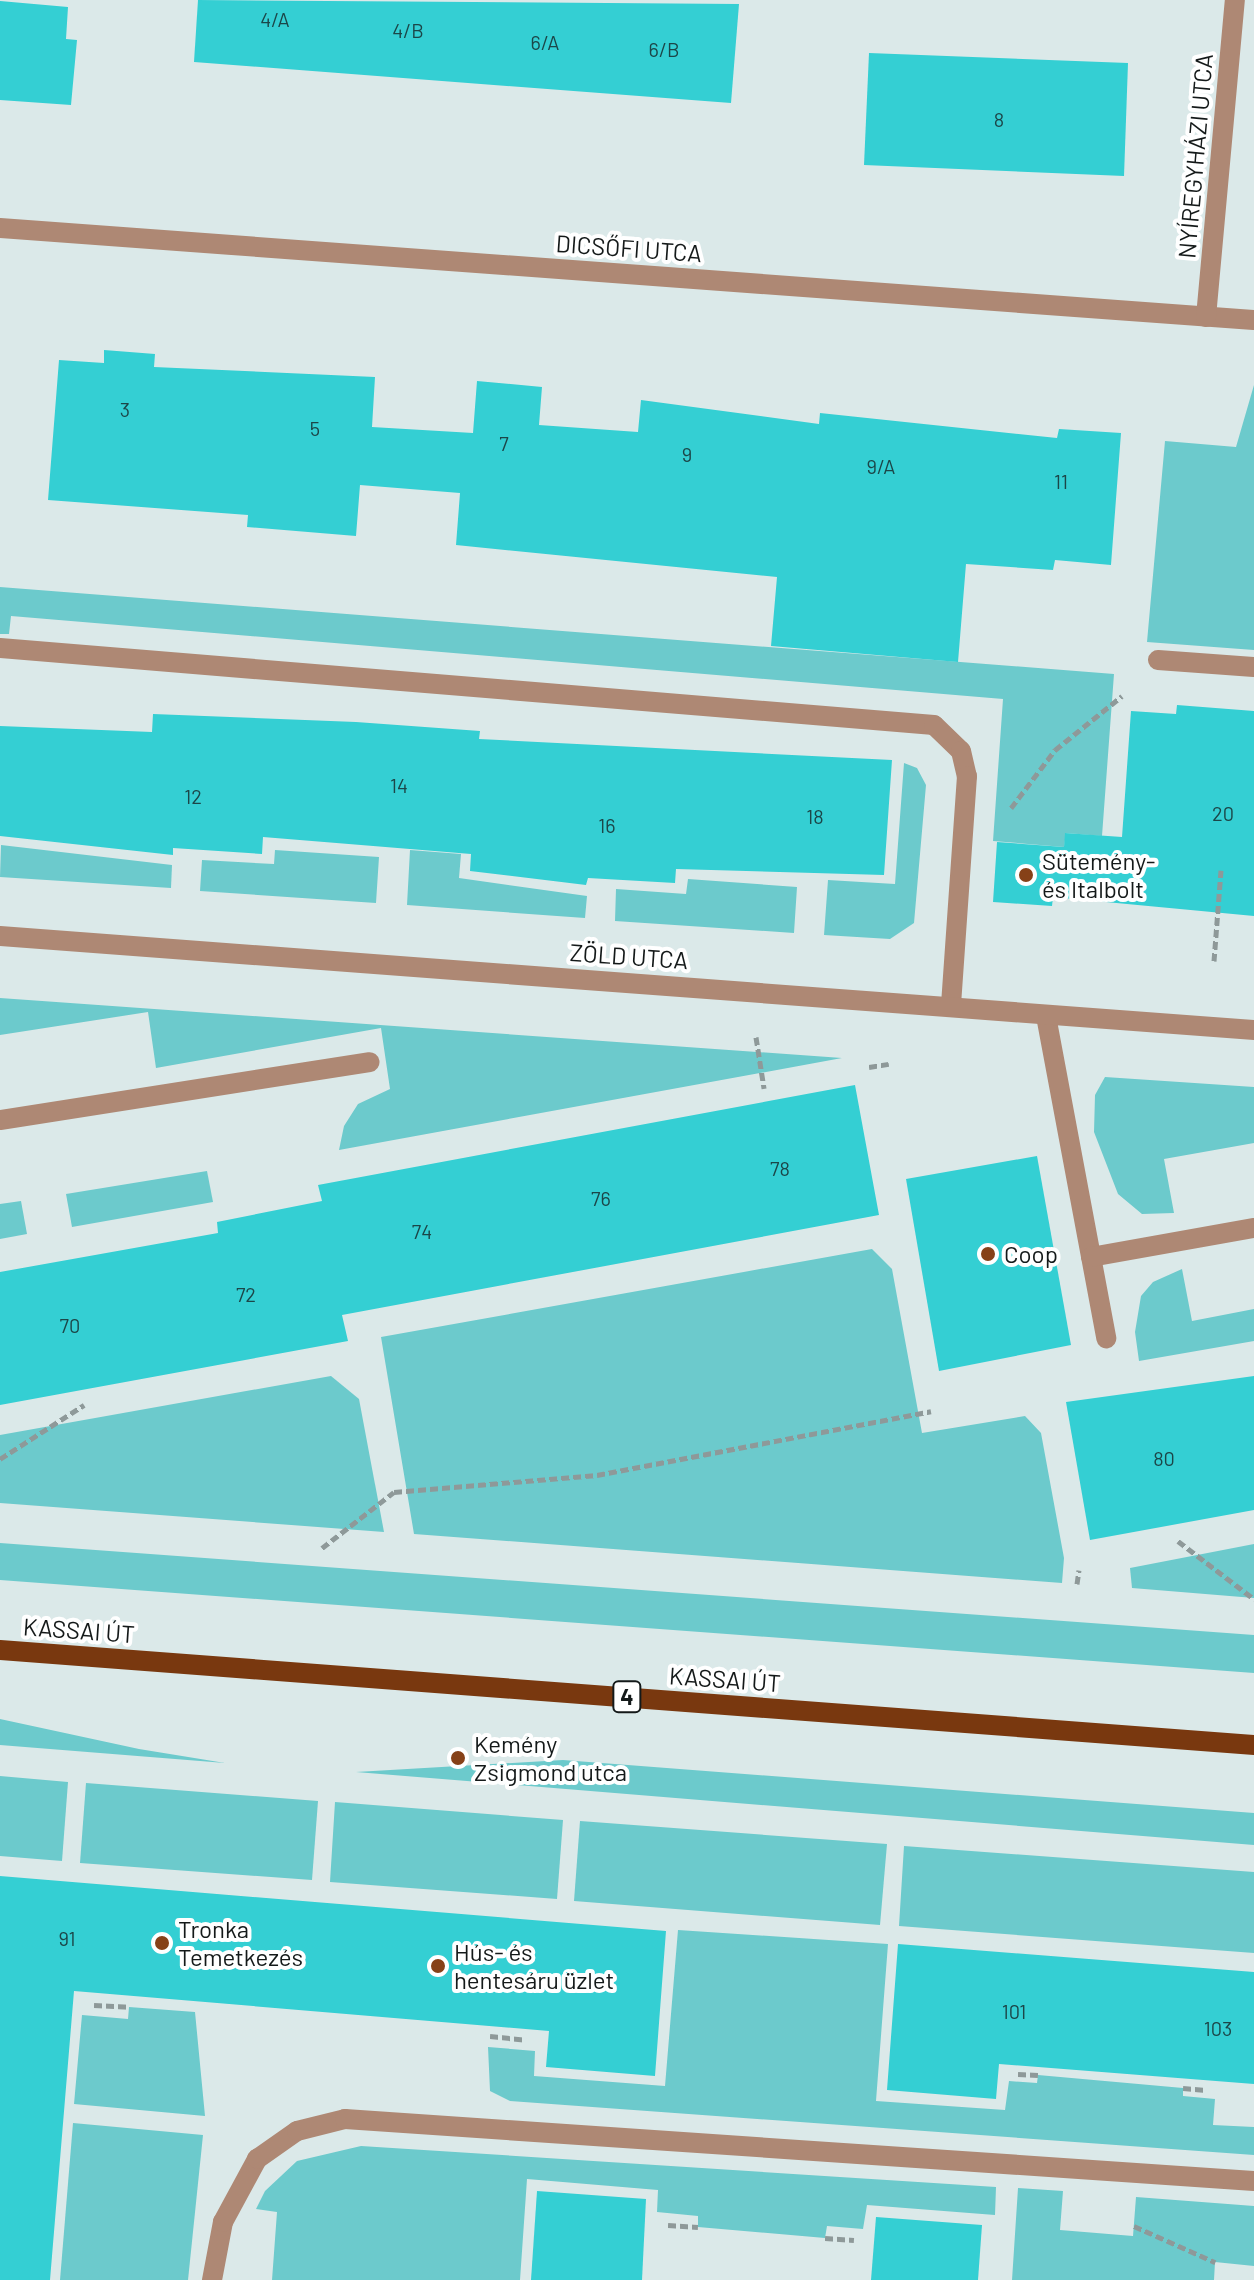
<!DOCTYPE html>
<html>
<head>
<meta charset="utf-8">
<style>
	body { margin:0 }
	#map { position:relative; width:1254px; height:2280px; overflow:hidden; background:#dbe9e9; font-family:Barlow,sans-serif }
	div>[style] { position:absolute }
	.green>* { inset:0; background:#6ccacc }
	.building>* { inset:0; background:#34cfd3 }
	.path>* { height:5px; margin-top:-2.5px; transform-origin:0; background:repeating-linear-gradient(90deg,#8e9999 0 8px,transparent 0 12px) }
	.service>* { height:20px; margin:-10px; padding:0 10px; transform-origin:10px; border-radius:10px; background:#ae8874 }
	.minor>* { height:20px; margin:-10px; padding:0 10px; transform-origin:10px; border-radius:10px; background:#ae8874 }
	.primary>* { height:20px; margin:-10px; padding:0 10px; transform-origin:10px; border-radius:10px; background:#79380f }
	.dots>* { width:22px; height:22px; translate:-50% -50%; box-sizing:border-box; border:4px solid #fff; border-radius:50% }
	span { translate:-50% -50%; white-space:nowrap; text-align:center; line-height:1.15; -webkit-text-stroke:8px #fff; paint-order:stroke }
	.number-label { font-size:20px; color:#1c4648 }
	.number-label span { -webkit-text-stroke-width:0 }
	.shield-label span { padding:2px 6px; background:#fff; border:2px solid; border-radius:6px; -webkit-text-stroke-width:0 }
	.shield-label { font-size:22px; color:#141919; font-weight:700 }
	.street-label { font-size:24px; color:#141919 }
	.poi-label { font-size:24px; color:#141919 }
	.left { translate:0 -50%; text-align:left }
</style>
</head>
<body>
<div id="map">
	<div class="green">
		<i style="clip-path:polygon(1254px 385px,1254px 650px,1147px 642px,1165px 441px,1236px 447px)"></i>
		<i style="clip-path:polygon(0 587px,1114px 674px,1102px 836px,1066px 833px,1064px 847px,993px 841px,1003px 699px,11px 616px,9px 634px,0 634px)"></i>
		<i style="clip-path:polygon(904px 763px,917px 768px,926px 785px,914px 923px,890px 939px,824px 935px,828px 880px,895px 884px)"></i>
		<i style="clip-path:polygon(1px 845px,172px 865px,171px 888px,0 877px)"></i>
		<i style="clip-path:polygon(275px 850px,379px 857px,376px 903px,200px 891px,202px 860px,274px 864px)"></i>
		<i style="clip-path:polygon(410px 850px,461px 854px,459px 878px,587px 896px,585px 918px,407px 905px)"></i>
		<i style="clip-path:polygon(688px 879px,797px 887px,794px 933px,615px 921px,616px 889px,686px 894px)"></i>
		<i style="clip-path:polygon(0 998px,842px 1058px,339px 1150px,344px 1126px,358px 1104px,390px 1089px,381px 1028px,156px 1068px,148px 1012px,0 1035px)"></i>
		<i style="clip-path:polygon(1105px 1077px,1254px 1087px,1254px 1143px,1164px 1159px,1174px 1213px,1142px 1214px,1118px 1194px,1094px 1132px,1095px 1095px)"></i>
		<i style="clip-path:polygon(207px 1171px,213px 1202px,72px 1227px,66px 1194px)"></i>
		<i style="clip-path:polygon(21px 1201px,27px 1234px,0 1239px,0 1204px)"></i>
		<i style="clip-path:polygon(872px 1249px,892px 1269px,922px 1433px,1025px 1416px,1041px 1433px,1064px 1558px,1062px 1583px,414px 1534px,381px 1337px)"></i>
		<i style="clip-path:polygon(1182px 1269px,1192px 1321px,1254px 1309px,1254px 1341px,1139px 1361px,1135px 1332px,1141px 1296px,1153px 1282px)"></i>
		<i style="clip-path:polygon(331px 1376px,359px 1399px,384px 1532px,0 1503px,0 1435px)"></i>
		<i style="clip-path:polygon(0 1543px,1254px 1635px,1254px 1673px,0 1580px)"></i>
		<i style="clip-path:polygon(1254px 1544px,1254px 1598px,1132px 1588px,1130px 1568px)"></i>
		<i style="clip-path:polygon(0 1719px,139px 1749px,225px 1763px,0 1745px)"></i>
		<i style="clip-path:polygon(563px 1760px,1254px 1813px,1254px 1845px,356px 1772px)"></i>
		<i style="clip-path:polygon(0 1776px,68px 1782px,62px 1861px,0 1856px)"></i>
		<i style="clip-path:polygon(86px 1783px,318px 1801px,312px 1880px,80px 1863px)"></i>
		<i style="clip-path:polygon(335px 1802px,563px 1820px,557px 1899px,330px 1882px)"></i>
		<i style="clip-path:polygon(580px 1821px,887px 1844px,880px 1925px,574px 1901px)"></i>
		<i style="clip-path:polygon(904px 1846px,1254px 1872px,1254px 1953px,899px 1926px)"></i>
		<i style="clip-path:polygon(678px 1930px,888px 1944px,876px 2101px,1005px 2110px,1009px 2081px,1037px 2083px,1038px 2075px,1183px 2088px,1183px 2096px,1215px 2099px,1213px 2125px,1254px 2127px,1254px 2155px,510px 2101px,490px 2091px,488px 2047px,535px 2051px,534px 2076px,665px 2086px)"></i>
		<i style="clip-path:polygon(129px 2007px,195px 2012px,205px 2116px,74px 2104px,82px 2015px,128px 2019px)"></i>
		<i style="clip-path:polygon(73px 2123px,203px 2135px,188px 2280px,60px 2280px)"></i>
		<i style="clip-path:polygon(361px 2146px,996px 2187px,995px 2215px,867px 2205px,863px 2229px,827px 2226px,825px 2238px,698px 2227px,698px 2216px,657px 2212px,658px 2190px,527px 2179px,520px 2280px,272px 2280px,277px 2212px,256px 2209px,265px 2191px,297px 2161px)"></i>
		<i style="clip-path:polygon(1018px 2188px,1063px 2191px,1060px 2230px,1133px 2236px,1136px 2197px,1254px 2206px,1254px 2266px,1215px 2262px,1214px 2280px,1012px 2280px)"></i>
	</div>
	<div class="building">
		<i style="clip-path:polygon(198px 0,739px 4px,731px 103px,194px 62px)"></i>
		<i style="clip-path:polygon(0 1px,68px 7px,66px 39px,77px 40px,71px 105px,0 100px)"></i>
		<i style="clip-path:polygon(869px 53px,1128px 63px,1124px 176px,864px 165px)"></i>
		<i style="clip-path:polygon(104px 350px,155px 354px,154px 367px,375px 377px,372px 427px,473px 433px,477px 381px,542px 387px,539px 425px,638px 432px,641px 400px,819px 424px,820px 413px,1057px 438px,1059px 429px,1121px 433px,1111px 565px,1055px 560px,1053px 570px,966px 564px,958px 662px,771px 646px,777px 577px,456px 545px,460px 493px,360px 485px,356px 536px,247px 527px,248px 515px,48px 500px,59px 360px,104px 363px)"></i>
		<i style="clip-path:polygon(1177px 705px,1254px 711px,1254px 916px,1053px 897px,1052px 906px,993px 902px,997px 842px,1064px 847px,1065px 833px,1122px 837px,1131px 711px,1176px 714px)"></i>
		<i style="clip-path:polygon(153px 714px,356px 722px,480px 731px,479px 739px,892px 760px,884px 875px,676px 869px,675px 883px,588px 878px,586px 885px,470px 871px,471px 854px,263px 837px,262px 854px,173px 848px,173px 855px,0 836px,0 726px,152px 732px)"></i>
		<i style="clip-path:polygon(855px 1085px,879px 1215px,342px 1315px,348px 1341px,0 1405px,0 1272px,218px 1233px,217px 1222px,322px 1201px,318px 1185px)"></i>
		<i style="clip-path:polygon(1037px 1156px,1071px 1345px,939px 1371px,906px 1179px)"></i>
		<i style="clip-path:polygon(1254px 1376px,1254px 1510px,1090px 1540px,1066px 1402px)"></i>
		<i style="clip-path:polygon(0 1876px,666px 1931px,655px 2076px,546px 2067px,549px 2031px,74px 1991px,50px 2280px,0 2280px)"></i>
		<i style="clip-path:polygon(898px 1944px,1254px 1972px,1254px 2084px,999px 2064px,996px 2099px,887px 2090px)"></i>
		<i style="clip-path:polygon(537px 2191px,646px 2199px,642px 2280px,531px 2280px)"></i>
		<i style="clip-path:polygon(876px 2217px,982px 2225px,978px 2280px,871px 2280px)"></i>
	</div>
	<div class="path">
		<i style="left:1011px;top:808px;width:73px;rotate:-52.8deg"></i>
		<i style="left:1055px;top:750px;width:86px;rotate:-38.9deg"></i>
		<i style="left:1214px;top:961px;width:91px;rotate:-85.6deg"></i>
		<i style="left:756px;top:1037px;width:52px;rotate:81.1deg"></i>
		<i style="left:869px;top:1067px;width:20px;rotate:-9deg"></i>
		<i style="left:0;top:1459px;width:100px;rotate:-32.7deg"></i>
		<i style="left:1178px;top:1541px;width:96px;rotate:37.3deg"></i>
		<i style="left:322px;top:1548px;width:91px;rotate:-37.9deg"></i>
		<i style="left:394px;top:1492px;width:204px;rotate:-4.8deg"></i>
		<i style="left:597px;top:1475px;width:340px;rotate:-10.8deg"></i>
		<i style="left:1077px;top:1584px;width:14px;rotate:-82deg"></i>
		<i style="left:94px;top:2005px;width:35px;rotate:3deg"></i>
		<i style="left:490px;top:2036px;width:36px;rotate:6deg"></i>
		<i style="left:1018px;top:2074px;width:20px;rotate:3deg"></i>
		<i style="left:1183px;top:2088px;width:23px;rotate:5deg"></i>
		<i style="left:668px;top:2225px;width:30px;rotate:4deg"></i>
		<i style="left:1134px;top:2226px;width:89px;rotate:24deg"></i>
		<i style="left:825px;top:2238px;width:29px;rotate:4deg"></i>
	</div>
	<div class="service">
		<i style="left:0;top:648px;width:937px;rotate:4.71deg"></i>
		<i style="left:934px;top:725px;width:37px;rotate:44deg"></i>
		<i style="left:961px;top:751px;width:26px;rotate:77deg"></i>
		<i style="left:967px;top:776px;width:230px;rotate:94deg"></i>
		<i style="left:1158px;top:660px;width:96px;rotate:4.2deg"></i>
		<i style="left:1046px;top:1016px;width:328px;rotate:79.4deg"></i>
		<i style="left:0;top:1120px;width:374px;rotate:-8.9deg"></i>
		<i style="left:1091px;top:1257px;width:166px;rotate:-10.1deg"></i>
	</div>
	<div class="minor">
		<i style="left:0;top:228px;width:1257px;rotate:4.2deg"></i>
		<i style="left:1206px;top:317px;width:318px;rotate:-84.8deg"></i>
		<i style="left:0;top:936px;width:1258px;rotate:4.29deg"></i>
		<i style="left:212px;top:2280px;width:59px;rotate:-79.3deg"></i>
		<i style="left:223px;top:2222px;width:72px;rotate:-61.6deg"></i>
		<i style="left:257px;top:2159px;width:49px;rotate:-35deg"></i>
		<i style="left:297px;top:2131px;width:49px;rotate:-14deg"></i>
		<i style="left:345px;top:2119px;width:911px;rotate:3.9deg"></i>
	</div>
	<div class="primary">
		<i style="left:0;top:1650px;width:1258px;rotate:4.33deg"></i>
	</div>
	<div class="dots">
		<i style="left:1026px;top:875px;background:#864118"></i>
		<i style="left:988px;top:1254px;background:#864118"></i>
		<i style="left:458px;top:1758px;background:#864118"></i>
		<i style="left:162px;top:1943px;background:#864118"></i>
		<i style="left:438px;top:1966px;background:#864118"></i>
	</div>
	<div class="number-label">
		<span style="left:275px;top:19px">4/A</span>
		<span style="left:408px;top:30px">4/B</span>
		<span style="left:545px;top:42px">6/A</span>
		<span style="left:664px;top:49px">6/B</span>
		<span style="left:999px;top:119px">8</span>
		<span style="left:125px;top:409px">3</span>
		<span style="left:315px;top:428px">5</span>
		<span style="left:504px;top:443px">7</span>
		<span style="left:687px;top:454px">9</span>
		<span style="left:881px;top:466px">9/A</span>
		<span style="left:1061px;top:481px">11</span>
		<span style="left:399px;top:785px">14</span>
		<span style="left:193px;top:796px">12</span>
		<span style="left:1223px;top:813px">20</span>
		<span style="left:815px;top:816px">18</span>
		<span style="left:607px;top:825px">16</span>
		<span style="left:780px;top:1168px">78</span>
		<span style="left:601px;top:1198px">76</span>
		<span style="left:422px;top:1231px">74</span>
		<span style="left:246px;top:1294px">72</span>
		<span style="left:70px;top:1325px">70</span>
		<span style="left:1164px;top:1458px">80</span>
		<span style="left:67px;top:1938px">91</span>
		<span style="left:1014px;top:2011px">101</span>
		<span style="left:1218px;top:2028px">103</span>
	</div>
	<div class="shield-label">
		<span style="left:627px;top:1697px">4</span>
	</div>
	<div class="street-label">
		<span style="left:1195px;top:156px;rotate:-85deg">NYÍREGYHÁZI UTCA</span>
		<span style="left:629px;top:248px;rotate:4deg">DICSŐFI UTCA</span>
		<span style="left:629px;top:956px;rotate:4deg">ZÖLD UTCA</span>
		<span style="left:79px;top:1630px;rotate:4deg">KASSAI ÚT</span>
		<span style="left:725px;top:1679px;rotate:4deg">KASSAI ÚT</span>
	</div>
	<div class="poi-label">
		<span class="left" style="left:1042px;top:875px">Sütemény-<br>és Italbolt</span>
		<span class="left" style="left:1004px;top:1254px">Coop</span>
		<span class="left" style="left:474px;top:1758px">Kemény<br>Zsigmond utca</span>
		<span class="left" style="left:178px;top:1943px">Tronka<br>Temetkezés</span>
		<span class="left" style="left:454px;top:1966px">Hús- és<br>hentesáru üzlet</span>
	</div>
</div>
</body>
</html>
